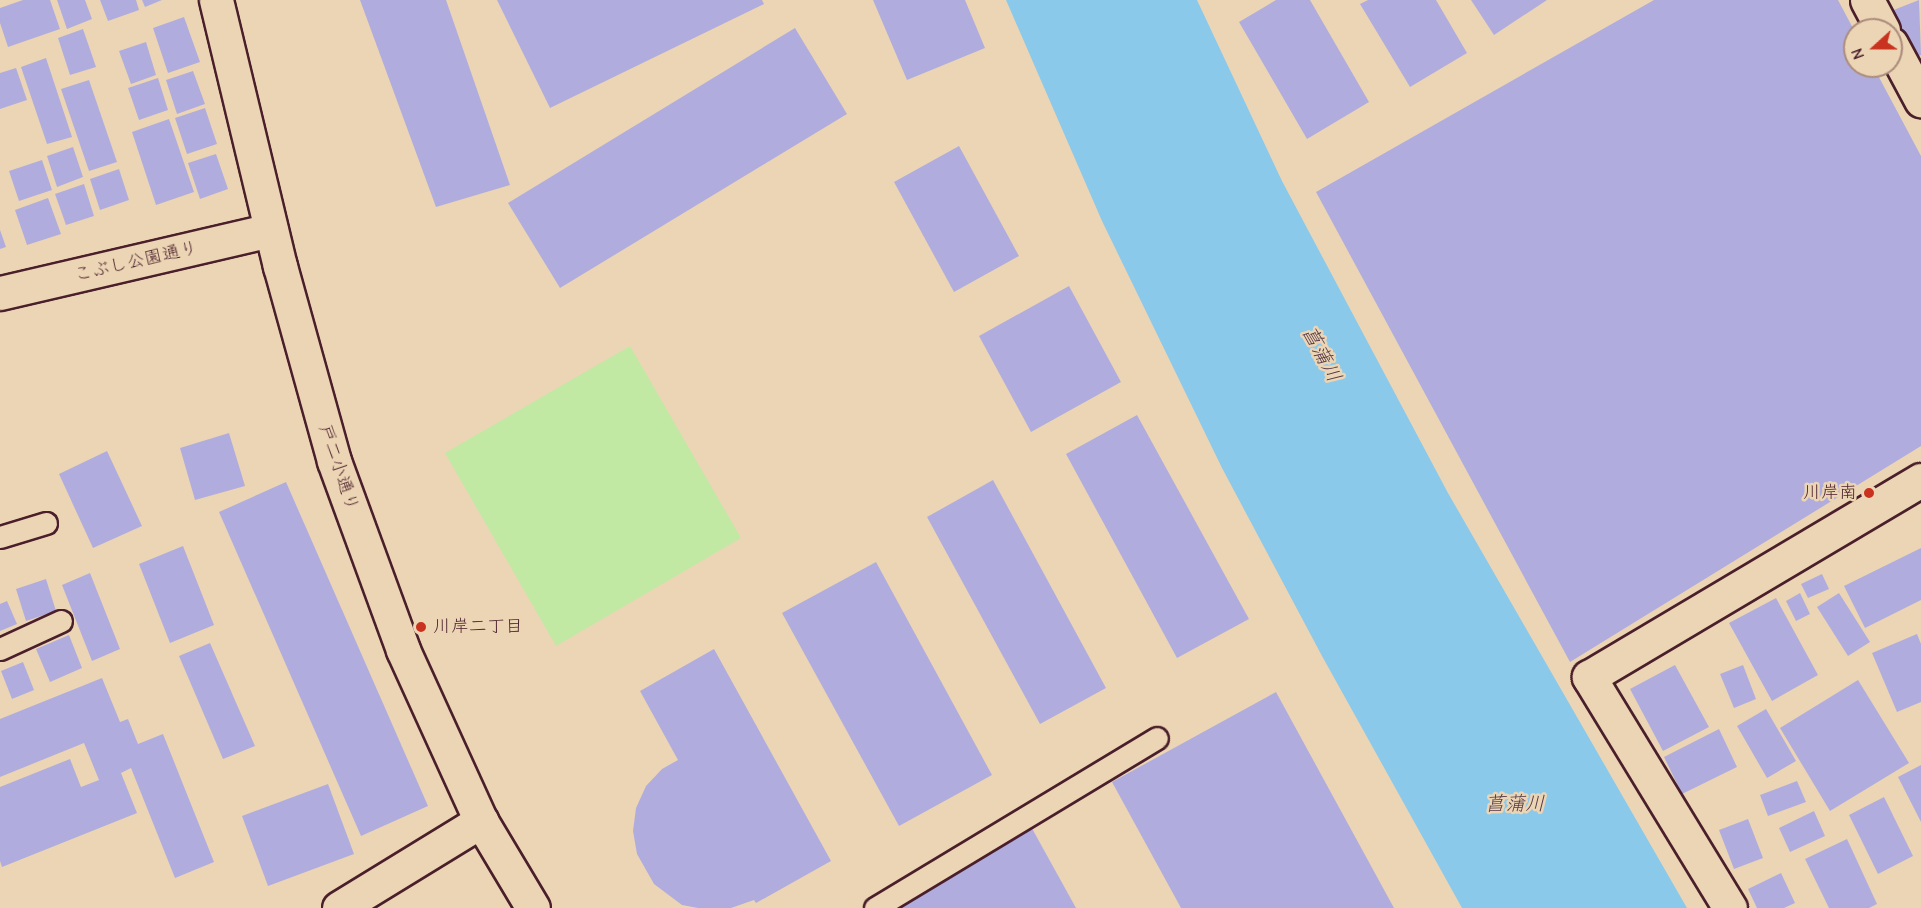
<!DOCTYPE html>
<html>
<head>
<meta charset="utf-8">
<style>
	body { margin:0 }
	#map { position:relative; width:1921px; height:908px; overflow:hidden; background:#ecd5b4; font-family:"Comic Neue","Klee One",sans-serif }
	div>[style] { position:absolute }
	.green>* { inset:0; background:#c1e9a4 }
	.water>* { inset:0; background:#8bc9eb }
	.building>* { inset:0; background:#b0adde }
	.roads { filter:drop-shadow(2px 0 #4a1f2b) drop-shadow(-2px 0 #4a1f2b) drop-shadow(0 2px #4a1f2b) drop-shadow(0 -2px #4a1f2b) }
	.service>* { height:21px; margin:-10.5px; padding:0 10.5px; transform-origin:10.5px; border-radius:10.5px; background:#ecd5b4 }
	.minor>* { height:33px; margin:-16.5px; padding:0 16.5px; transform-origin:16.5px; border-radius:16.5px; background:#ecd5b4 }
	.tertiary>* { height:33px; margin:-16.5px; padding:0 16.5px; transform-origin:16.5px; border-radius:16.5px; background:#ecd5b4 }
	.dots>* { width:16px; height:16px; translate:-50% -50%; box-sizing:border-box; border:3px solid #ecd5b4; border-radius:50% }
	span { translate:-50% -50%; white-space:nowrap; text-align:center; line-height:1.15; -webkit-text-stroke:5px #ecd5b4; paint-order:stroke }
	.street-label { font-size:18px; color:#4a1f2b }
	.poi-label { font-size:18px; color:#4a1f2b }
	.right { translate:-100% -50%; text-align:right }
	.left { translate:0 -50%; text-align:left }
	.water-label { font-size:20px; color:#543848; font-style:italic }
	.north { position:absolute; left:1843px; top:18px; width:60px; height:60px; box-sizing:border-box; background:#ecd5b4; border:2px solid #ab8c7d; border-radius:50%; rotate:249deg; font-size:16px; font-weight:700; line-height:24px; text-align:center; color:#4a1f2b }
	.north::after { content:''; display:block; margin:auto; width:21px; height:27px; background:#c8321e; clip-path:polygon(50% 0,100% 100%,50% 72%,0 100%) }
</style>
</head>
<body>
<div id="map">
	<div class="green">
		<i style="clip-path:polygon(630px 346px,741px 538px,556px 646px,445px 453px)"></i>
	</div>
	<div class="water">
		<i style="clip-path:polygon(1006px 0,1197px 0,1282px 181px,1448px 493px,1687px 908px,1462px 908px,1322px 656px,1222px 468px,1102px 221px)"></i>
	</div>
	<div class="building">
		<i style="clip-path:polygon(23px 0,50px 0,60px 29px,8px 47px,0 23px,0 8px)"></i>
		<i style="clip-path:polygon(57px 0,85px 0,92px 19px,67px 29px)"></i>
		<i style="clip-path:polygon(100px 0,136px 0,139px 10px,108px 21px)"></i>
		<i style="clip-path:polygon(142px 0,162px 0,145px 7px)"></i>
		<i style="clip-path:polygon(360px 0,446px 0,510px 185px,436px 207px)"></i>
		<i style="clip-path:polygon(497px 0,762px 0,764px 4px,550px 108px)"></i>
		<i style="clip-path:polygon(873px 0,965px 0,985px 48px,907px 80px)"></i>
		<i style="clip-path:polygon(1276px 0,1310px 0,1369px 102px,1307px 139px,1239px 22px)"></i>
		<i style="clip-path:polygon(1368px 0,1436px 0,1467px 53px,1410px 87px,1360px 4px)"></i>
		<i style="clip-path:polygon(1471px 0,1547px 0,1494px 35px)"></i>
		<i style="clip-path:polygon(1654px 0,1838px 0,1855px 32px,1855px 66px,1873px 66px,1921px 156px,1921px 446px,1570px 662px,1316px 192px)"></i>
		<i style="clip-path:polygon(1919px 0,1921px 55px,1910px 60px,1891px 11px)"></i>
		<i style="clip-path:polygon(184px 17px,200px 62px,168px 73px,153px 28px)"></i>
		<i style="clip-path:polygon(795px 28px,847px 114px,560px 288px,508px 203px)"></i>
		<i style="clip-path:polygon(83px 29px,96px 67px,70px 75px,58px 38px)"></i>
		<i style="clip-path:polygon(146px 42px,156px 75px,131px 84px,119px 51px)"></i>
		<i style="clip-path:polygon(46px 58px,72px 137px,47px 144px,21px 67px)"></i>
		<i style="clip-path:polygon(16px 68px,27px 100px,0 109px,0 73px)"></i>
		<i style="clip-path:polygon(193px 71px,205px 104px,177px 114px,166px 80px)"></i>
		<i style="clip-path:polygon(158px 78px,168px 110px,139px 120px,128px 88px)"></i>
		<i style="clip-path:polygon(89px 80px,117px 162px,89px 171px,61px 89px)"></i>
		<i style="clip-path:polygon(205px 108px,217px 144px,187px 154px,175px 118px)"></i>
		<i style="clip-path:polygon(169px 119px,194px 192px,156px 205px,132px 132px)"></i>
		<i style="clip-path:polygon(959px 146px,1019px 256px,954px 292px,894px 182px)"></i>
		<i style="clip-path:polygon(73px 147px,83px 177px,57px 187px,47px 156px)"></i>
		<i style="clip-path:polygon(216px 154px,228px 189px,200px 199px,188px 163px)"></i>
		<i style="clip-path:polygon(42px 160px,52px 190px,19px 201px,9px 171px)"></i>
		<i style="clip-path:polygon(119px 169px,129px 200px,100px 210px,90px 179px)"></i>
		<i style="clip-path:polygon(84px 184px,94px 216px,66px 225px,55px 194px)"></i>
		<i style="clip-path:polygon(48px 198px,61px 234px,27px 245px,15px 210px)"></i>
		<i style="clip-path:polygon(0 230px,6px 247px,0 249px)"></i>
		<i style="clip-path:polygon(1069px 286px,1121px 382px,1031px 432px,979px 336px)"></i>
		<i style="clip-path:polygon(1137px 415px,1249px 619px,1177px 658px,1066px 454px)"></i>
		<i style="clip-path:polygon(229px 433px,245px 486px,195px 500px,180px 448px)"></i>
		<i style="clip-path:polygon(107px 451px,142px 526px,93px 548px,59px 474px)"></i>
		<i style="clip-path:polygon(993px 480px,1106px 688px,1040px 724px,927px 517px)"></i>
		<i style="clip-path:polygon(286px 482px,428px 806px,361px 836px,219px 512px)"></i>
		<i style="clip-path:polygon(183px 546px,214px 625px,170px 643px,139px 564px)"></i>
		<i style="clip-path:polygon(1921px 548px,1921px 600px,1865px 628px,1844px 586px)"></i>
		<i style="clip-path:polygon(876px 562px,992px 775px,899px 826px,782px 613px)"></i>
		<i style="clip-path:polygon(90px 573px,120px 649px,92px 661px,62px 585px)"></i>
		<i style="clip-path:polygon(1822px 574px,1829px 589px,1808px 598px,1801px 584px)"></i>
		<i style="clip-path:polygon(46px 579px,56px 611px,26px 621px,16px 589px)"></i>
		<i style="clip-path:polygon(1800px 593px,1810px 614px,1796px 621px,1786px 601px)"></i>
		<i style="clip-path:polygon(1839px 593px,1870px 642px,1848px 656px,1817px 607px)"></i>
		<i style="clip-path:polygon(1776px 598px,1818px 675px,1772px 701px,1729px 623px)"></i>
		<i style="clip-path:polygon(7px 601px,17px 624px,0 631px,0 604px)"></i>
		<i style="clip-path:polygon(1917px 634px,1921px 644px,1921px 702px,1897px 712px,1872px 653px)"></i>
		<i style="clip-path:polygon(69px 635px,82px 668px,50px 682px,36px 649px)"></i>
		<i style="clip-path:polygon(210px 643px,255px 746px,223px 759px,179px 656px)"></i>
		<i style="clip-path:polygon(714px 649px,831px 861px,756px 903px,754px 900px,731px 908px,698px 908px,682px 905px,654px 884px,637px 854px,633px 831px,636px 808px,646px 786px,662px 769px,678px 760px,640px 691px)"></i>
		<i style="clip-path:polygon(23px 662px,34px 690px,12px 699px,1px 671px)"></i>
		<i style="clip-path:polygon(1675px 665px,1709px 727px,1663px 751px,1630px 689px)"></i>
		<i style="clip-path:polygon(1743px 665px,1756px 699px,1734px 708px,1720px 674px)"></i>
		<i style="clip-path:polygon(102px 678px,120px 722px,128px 719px,138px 744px,163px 734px,214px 862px,175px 878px,131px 768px,121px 773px,137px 813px,2px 867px,0 861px,0 787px,70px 759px,81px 787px,99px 780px,84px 743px,0 777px,0 719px)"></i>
		<i style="clip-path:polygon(1858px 680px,1909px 763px,1830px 811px,1780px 728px)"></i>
		<i style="clip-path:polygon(1276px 692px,1394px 908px,1181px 908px,1112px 782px)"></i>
		<i style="clip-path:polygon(1766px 709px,1796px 761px,1767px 778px,1737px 726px)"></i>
		<i style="clip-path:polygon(1719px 729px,1737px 767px,1682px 794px,1664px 757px)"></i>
		<i style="clip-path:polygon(1921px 765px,1921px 822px,1898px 777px)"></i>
		<i style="clip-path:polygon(1797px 781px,1806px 802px,1768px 816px,1760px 795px)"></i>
		<i style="clip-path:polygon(328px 784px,354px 854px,268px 886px,242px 816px)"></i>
		<i style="clip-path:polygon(1884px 797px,1913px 856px,1878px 874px,1849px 815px)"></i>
		<i style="clip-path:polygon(1814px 811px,1825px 836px,1790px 852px,1779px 828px)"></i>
		<i style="clip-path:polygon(1748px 819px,1763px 858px,1734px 869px,1719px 830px)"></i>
		<i style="clip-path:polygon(1029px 823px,1076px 908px,891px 908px)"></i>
		<i style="clip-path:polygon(1847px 839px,1877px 904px,1869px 908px,1829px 908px,1805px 859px)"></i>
		<i style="clip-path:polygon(1781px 873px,1795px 903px,1784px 908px,1757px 908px,1748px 889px)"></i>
	</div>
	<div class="roads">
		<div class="service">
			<i style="left:0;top:537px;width:48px;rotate:-16.9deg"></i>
			<i style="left:0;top:649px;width:67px;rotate:-24.7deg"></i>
			<i style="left:875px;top:908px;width:329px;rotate:-31.1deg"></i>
		</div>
		<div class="minor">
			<i style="left:1867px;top:0;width:34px;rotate:62deg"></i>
			<i style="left:1891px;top:44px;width:64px;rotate:61.8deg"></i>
			<i style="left:1730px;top:908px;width:271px;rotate:-121.4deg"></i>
			<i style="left:1589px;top:677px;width:386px;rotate:-30.7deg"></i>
		</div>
		<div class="tertiary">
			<i style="left:216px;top:0;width:274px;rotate:76.5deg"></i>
			<i style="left:280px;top:266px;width:202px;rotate:74.5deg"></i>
			<i style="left:334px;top:461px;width:201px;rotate:69.9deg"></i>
			<i style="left:403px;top:650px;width:188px;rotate:65.5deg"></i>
			<i style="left:481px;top:821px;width:101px;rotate:59.1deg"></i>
			<i style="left:0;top:293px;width:278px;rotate:-13.1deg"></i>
			<i style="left:339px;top:908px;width:167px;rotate:-31.5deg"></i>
		</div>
	</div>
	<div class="dots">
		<i style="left:1869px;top:493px;background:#c8321e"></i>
		<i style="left:421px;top:627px;background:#c8321e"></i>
	</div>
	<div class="street-label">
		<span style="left:136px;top:262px;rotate:-13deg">こぶし公園通り</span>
		<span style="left:338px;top:468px;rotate:71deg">戸二小通り</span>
	</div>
	<div class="poi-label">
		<span class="right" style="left:1857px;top:493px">川岸南</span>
		<span class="left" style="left:433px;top:627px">川岸二丁目</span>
	</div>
	<div class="water-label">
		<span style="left:1322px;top:354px;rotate:62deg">菖蒲川</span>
		<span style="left:1515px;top:803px">菖蒲川</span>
	</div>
	<div class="north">N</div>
</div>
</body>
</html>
